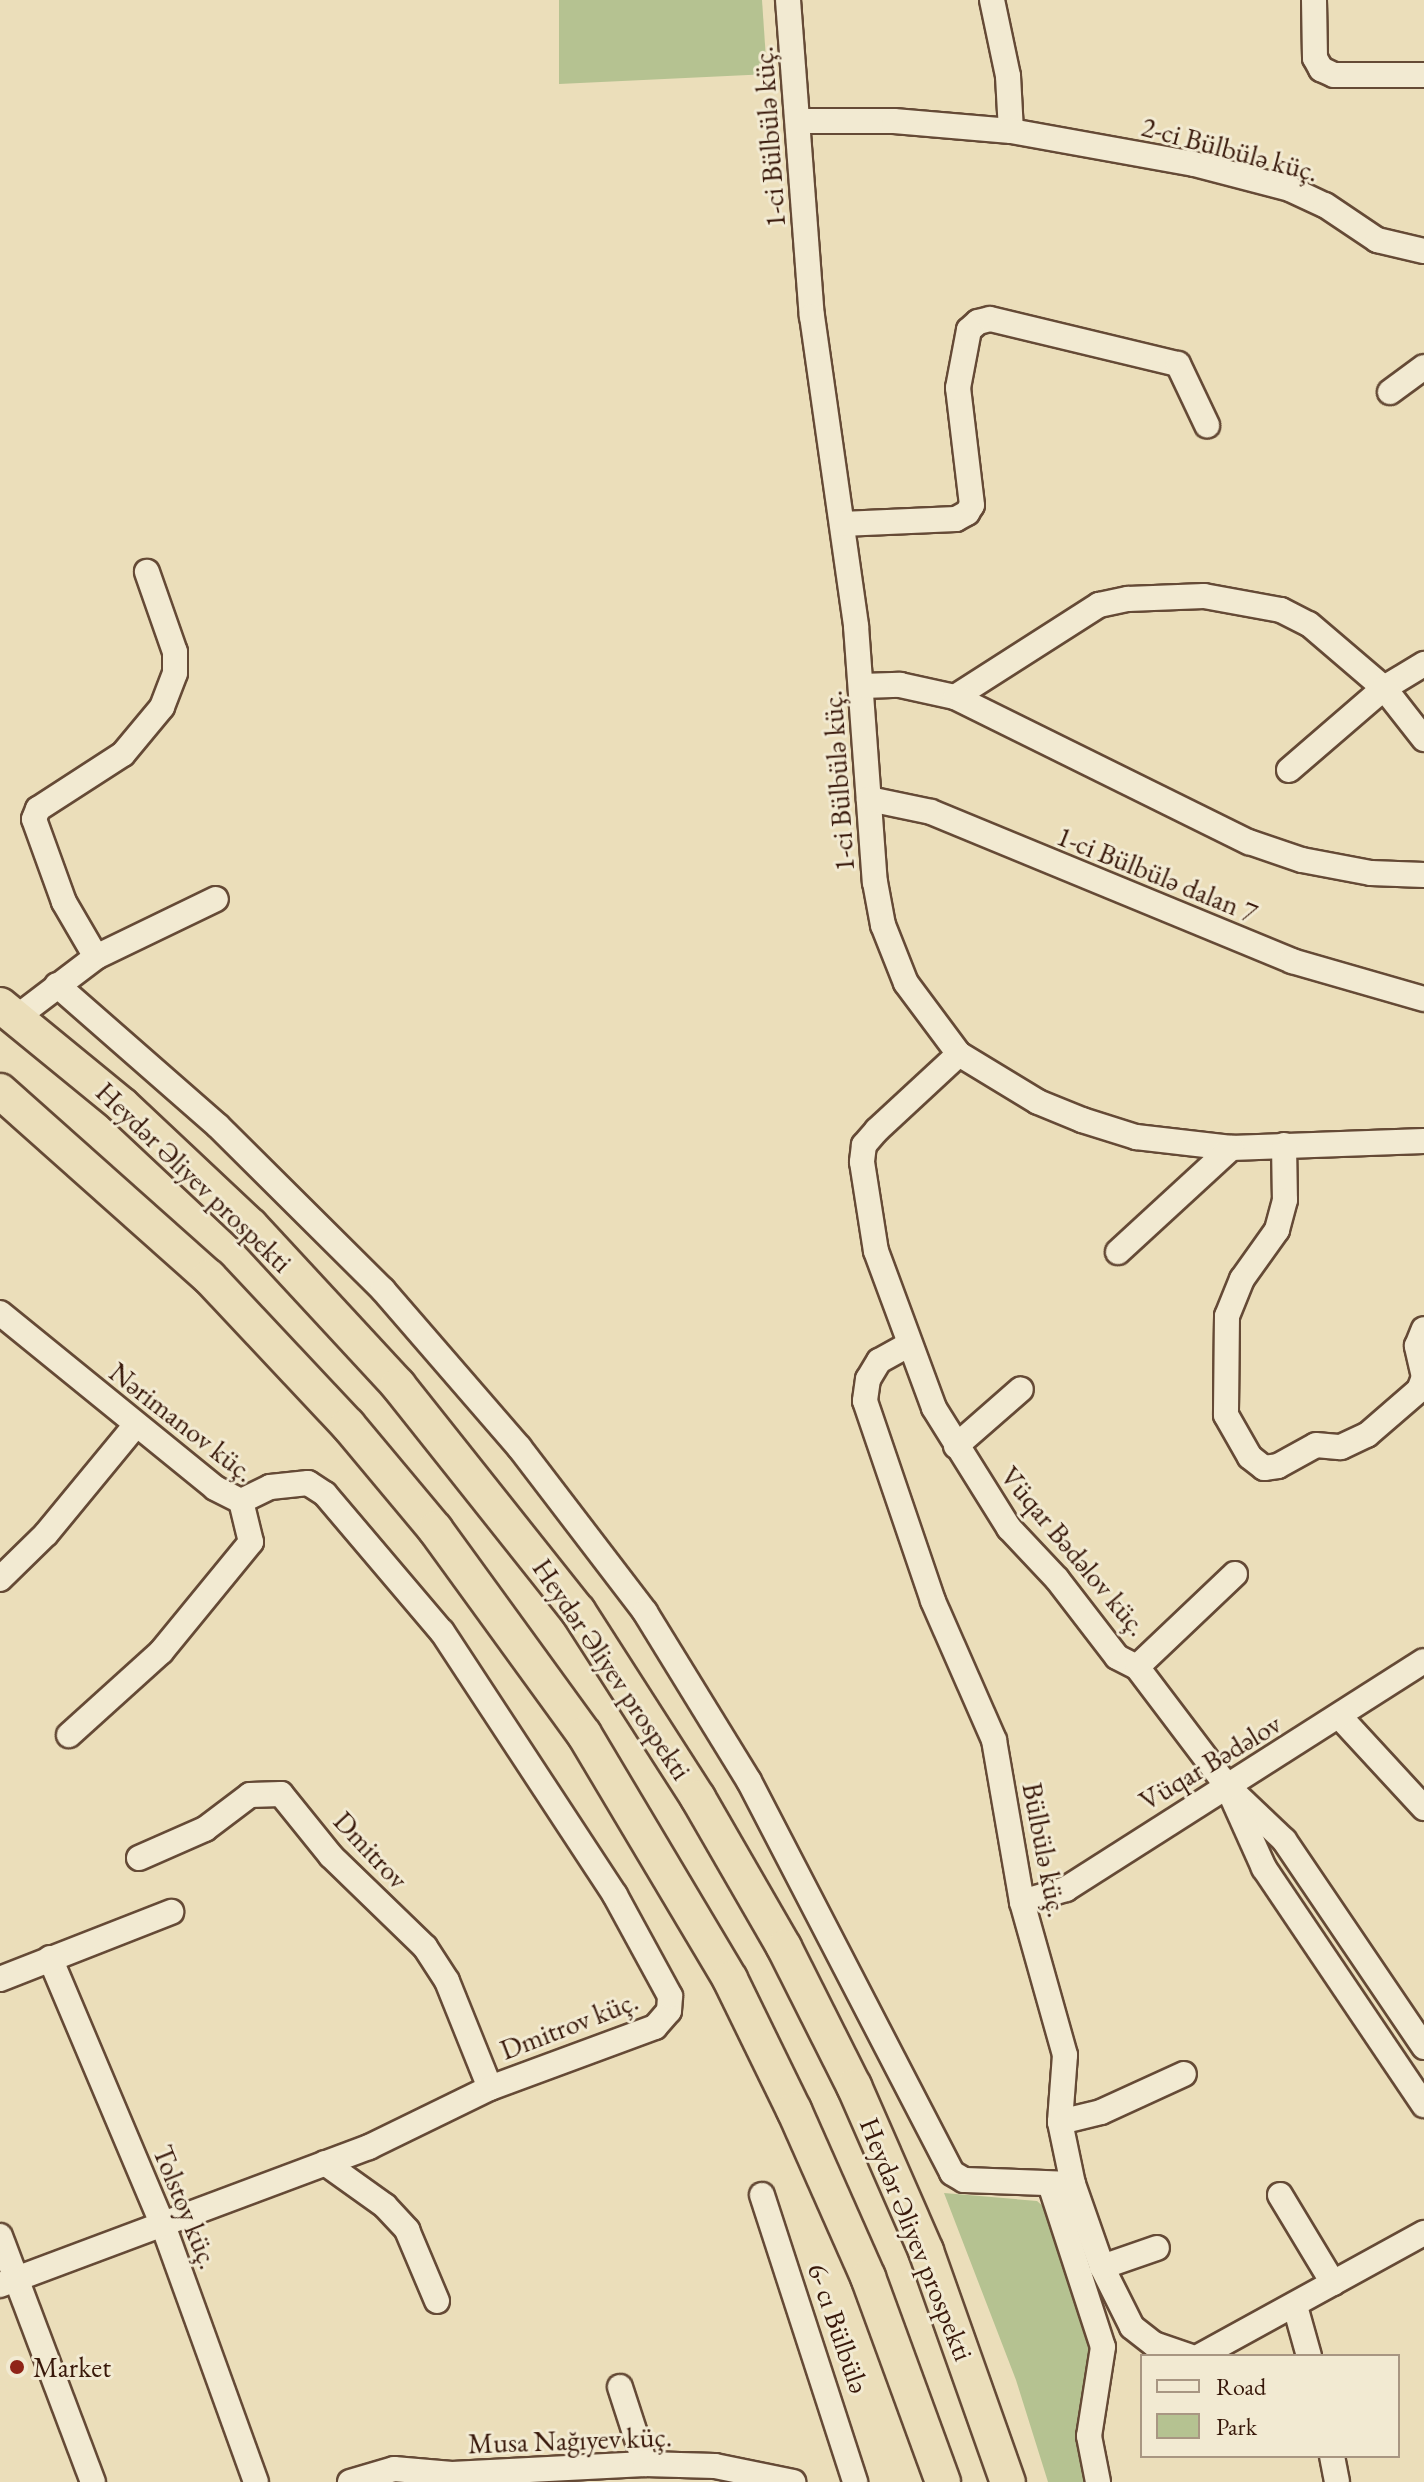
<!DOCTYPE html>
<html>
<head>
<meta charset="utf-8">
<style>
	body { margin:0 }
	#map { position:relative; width:1424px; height:2482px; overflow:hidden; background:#ebdeba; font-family:"EB Garamond",serif }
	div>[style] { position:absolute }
	.green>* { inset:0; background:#b5c291 }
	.roads { filter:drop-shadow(2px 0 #654a36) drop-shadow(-2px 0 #654a36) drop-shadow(0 2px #654a36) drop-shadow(0 -2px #654a36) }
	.minor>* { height:24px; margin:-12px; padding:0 12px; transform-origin:12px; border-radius:12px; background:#f2ead2 }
	.highway>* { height:34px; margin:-17px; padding:0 17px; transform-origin:17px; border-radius:17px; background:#ebdeba }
	.dots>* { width:22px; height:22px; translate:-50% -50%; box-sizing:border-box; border:4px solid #f2ead2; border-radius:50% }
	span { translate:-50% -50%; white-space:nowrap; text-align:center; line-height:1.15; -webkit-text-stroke:6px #f2ead2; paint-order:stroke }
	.street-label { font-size:28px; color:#38180a }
	.poi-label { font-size:28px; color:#38180a }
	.left { translate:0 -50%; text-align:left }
	.legend { position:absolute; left:1140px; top:2354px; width:260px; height:104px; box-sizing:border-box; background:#f2ead2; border:2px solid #a89682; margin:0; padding:10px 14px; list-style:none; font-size:24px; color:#38180a }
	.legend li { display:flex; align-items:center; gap:16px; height:40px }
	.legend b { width:40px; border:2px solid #a89682 }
</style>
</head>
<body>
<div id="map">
	<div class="green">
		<i style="clip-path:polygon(559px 0,762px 0,767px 74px,559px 84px)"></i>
		<i style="clip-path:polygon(944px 2193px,1037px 2201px,1052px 2214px,1096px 2354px,1088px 2482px,1048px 2482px,1016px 2380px)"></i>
	</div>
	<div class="roads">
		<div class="minor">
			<i style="left:788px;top:0;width:317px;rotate:85.7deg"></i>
			<i style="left:812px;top:316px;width:313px;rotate:81.9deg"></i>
			<i style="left:856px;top:626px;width:257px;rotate:85.8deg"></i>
			<i style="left:875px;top:882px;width:44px;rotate:79.5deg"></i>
			<i style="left:883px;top:925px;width:62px;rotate:68.4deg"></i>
			<i style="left:906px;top:983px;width:89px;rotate:53.3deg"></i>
			<i style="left:959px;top:1054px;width:92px;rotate:31.3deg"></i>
			<i style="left:1038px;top:1102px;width:48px;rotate:22.2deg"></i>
			<i style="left:1082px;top:1120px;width:57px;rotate:17.5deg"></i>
			<i style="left:1136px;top:1137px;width:96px;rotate:6.6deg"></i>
			<i style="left:1231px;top:1148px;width:193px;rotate:-2.1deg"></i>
			<i style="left:992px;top:0;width:78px;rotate:78.1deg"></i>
			<i style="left:1008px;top:76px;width:55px;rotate:86.9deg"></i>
			<i style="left:1314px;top:0;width:58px;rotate:89deg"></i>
			<i style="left:1315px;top:58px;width:13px;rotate:61deg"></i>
			<i style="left:1321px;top:69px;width:14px;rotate:25deg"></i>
			<i style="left:1334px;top:75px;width:90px"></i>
			<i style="left:799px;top:121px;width:95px"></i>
			<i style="left:894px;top:121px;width:117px;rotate:4.9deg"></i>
			<i style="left:1011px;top:131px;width:186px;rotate:10.2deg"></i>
			<i style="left:1194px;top:164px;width:99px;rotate:14.6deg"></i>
			<i style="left:1290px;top:189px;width:38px;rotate:25deg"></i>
			<i style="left:1325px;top:205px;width:63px;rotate:33.9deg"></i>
			<i style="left:1377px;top:240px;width:48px;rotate:13.2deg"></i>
			<i style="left:1390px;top:392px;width:42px;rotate:-36.3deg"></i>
			<i style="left:842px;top:524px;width:114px;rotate:-2.5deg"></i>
			<i style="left:956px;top:519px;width:13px;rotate:-29deg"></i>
			<i style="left:967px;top:513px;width:9px;rotate:-58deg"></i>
			<i style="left:972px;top:505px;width:118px;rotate:-96.8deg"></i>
			<i style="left:958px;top:388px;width:59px;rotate:-79.3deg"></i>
			<i style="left:969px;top:330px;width:12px;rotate:-42deg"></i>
			<i style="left:978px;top:322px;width:12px;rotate:-14deg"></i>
			<i style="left:990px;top:319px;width:193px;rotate:13.5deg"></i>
			<i style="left:1178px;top:364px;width:68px;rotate:64.6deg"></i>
			<i style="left:862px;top:686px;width:38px;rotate:-2deg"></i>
			<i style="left:900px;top:685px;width:56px;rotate:12.3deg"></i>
			<i style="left:955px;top:697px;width:171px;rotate:-32.6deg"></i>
			<i style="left:1099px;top:605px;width:30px;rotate:-12deg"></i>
			<i style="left:1128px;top:599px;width:76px;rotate:-2.3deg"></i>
			<i style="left:1204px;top:596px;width:78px;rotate:10.3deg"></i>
			<i style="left:1281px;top:610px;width:31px;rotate:27deg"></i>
			<i style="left:1309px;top:624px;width:99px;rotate:40.5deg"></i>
			<i style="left:1384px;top:688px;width:47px;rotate:-31deg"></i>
			<i style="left:955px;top:697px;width:328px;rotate:26.3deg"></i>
			<i style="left:1249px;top:842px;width:56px;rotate:18.8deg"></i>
			<i style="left:1302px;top:860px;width:70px;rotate:10.7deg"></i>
			<i style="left:1371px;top:873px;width:53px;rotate:2.2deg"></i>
			<i style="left:1289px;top:770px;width:125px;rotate:-40.8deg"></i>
			<i style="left:1384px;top:688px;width:65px;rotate:51.9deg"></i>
			<i style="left:869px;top:799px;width:63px;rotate:11.8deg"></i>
			<i style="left:931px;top:812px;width:391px;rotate:22.4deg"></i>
			<i style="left:1292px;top:961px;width:137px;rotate:16.1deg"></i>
			<i style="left:96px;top:957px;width:133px;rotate:-25.8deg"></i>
			<i style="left:57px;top:985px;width:214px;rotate:41.2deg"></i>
			<i style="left:218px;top:1126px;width:233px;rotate:44.8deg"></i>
			<i style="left:383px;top:1290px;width:208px;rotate:49.1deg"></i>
			<i style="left:519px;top:1447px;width:208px;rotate:52.6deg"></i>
			<i style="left:645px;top:1612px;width:198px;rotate:58.4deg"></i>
			<i style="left:749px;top:1781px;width:441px;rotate:62.6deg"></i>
			<i style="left:952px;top:2173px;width:14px;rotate:30deg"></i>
			<i style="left:964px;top:2180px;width:109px;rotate:2.1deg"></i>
			<i style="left:17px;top:1017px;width:99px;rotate:-37.2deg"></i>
			<i style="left:96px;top:957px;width:64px;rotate:-120.2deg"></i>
			<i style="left:64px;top:902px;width:88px;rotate:-109.9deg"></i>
			<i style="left:34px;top:819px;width:11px;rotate:-68deg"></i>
			<i style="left:38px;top:809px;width:101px;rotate:-32.9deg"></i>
			<i style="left:123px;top:754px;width:61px;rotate:-50.3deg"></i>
			<i style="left:162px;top:707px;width:36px;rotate:-69deg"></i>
			<i style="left:175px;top:673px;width:21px;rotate:-90deg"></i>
			<i style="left:175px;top:652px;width:85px;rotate:-109.3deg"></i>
			<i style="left:959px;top:1054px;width:112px;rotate:137.2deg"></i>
			<i style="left:877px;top:1130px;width:20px;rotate:131deg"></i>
			<i style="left:864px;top:1145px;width:17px;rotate:97deg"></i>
			<i style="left:862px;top:1162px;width:90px;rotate:81.1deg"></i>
			<i style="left:876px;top:1251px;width:167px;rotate:69.7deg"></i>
			<i style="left:934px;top:1408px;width:142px;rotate:58deg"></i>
			<i style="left:1009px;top:1528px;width:70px;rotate:46.7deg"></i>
			<i style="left:1057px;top:1579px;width:98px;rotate:52.4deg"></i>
			<i style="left:1117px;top:1657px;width:22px;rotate:27deg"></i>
			<i style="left:1137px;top:1667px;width:149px;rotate:52.9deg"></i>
			<i style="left:1227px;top:1786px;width:79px;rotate:43.5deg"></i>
			<i style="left:1284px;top:1840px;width:250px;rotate:55.9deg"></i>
			<i style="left:1284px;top:1145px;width:55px;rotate:89deg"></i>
			<i style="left:1285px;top:1200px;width:31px;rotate:105deg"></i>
			<i style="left:1277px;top:1230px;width:60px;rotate:125.5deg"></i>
			<i style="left:1242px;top:1279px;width:40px;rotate:112deg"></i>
			<i style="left:1227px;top:1316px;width:99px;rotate:90.6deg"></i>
			<i style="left:1226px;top:1415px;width:48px;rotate:60.3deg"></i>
			<i style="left:1250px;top:1457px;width:18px;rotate:38deg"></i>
			<i style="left:1264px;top:1468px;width:14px;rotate:-8deg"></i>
			<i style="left:1278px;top:1466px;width:43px;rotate:-28.9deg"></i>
			<i style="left:1316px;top:1445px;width:25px;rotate:5deg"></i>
			<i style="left:1341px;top:1447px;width:29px;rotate:-25deg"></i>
			<i style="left:1367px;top:1435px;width:69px;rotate:-40.9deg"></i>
			<i style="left:1419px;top:1390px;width:14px;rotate:-69deg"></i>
			<i style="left:1424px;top:1377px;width:32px;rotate:-103deg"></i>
			<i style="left:1417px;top:1346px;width:18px;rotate:-68deg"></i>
			<i style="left:1118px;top:1252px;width:154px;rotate:-42.6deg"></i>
			<i style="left:0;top:1313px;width:277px;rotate:39.1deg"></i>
			<i style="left:215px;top:1488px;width:29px;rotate:27deg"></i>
			<i style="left:241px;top:1501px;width:42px;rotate:76.3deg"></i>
			<i style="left:251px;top:1542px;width:142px;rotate:129.3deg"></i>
			<i style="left:161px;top:1652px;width:124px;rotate:137.9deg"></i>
			<i style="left:908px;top:1345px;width:33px;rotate:151deg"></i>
			<i style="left:879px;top:1361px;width:21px;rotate:121deg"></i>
			<i style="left:868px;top:1379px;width:22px;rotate:98deg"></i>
			<i style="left:865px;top:1401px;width:211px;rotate:71.2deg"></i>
			<i style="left:933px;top:1601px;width:152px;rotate:66.3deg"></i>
			<i style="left:994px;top:1740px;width:164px;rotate:80.2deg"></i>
			<i style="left:1022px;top:1902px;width:159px;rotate:74.3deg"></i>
			<i style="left:1065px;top:2055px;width:67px;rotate:94.3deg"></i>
			<i style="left:1060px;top:2122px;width:63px;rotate:78.2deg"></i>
			<i style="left:1073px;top:2184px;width:88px;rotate:70.7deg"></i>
			<i style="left:1102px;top:2267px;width:67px;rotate:63.4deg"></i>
			<i style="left:1132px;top:2327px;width:28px;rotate:38deg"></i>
			<i style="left:1154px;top:2344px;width:37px;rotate:19deg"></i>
			<i style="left:956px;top:1446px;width:86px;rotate:-41.2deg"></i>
			<i style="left:0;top:1579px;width:64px;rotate:-44.4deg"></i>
			<i style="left:46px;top:1534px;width:141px;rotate:-50.5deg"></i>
			<i style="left:1137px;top:1667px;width:135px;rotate:-43.5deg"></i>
			<i style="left:1340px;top:1717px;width:124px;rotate:47.3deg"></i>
			<i style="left:1233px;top:1799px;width:76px;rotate:65.8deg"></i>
			<i style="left:1264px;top:1868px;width:286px;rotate:56deg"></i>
			<i style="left:139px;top:1858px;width:72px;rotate:-23.7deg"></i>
			<i style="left:205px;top:1829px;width:56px;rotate:-37.1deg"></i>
			<i style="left:250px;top:1795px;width:31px;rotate:-2deg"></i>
			<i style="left:281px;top:1794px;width:80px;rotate:51.1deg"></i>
			<i style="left:331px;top:1856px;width:131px;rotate:44.1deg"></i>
			<i style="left:425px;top:1947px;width:40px;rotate:57.1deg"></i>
			<i style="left:447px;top:1981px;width:115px;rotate:68.1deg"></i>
			<i style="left:1022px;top:1902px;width:46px;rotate:-16.5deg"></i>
			<i style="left:1066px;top:1889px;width:424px;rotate:-32.5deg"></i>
			<i style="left:50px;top:1958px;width:290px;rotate:67.1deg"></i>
			<i style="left:163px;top:2225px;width:273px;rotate:70.1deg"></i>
			<i style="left:0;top:1979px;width:184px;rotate:-21.4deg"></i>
			<i style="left:1060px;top:2122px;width:42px;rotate:-13.7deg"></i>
			<i style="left:1101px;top:2112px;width:91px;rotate:-24.6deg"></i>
			<i style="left:325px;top:2163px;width:74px;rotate:35.6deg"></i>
			<i style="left:385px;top:2206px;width:33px;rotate:47deg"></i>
			<i style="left:407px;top:2230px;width:77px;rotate:67.1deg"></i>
			<i style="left:1050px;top:2184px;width:171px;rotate:72deg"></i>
			<i style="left:1103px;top:2347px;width:90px;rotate:98.9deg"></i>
			<i style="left:1089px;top:2436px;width:47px;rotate:78.9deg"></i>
			<i style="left:762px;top:2195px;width:302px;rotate:72deg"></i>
			<i style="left:1280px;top:2195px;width:103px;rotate:58.9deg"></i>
			<i style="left:0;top:2236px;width:263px;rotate:69.3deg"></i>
			<i style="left:1102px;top:2267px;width:58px;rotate:-19.1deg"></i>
			<i style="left:0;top:2285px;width:394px;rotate:-20.5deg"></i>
			<i style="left:369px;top:2147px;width:135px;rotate:-26deg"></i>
			<i style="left:490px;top:2088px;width:176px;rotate:-20.3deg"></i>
			<i style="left:655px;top:2027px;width:21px;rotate:-49deg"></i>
			<i style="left:669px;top:2011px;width:15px;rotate:-86deg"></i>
			<i style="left:670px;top:1996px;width:115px;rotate:-118.6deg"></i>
			<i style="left:615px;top:1895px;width:315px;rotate:-123.3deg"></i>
			<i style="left:442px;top:1632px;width:181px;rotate:-130.3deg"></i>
			<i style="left:325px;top:1494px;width:20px;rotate:-147deg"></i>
			<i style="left:308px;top:1483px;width:38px;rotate:174deg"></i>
			<i style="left:270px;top:1487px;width:32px;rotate:154deg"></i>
			<i style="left:1295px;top:2306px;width:52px;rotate:74.4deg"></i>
			<i style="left:1200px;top:2356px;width:256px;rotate:-28.8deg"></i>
			<i style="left:620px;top:2387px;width:81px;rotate:72deg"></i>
			<i style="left:1332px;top:2456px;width:26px;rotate:79deg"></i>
			<i style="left:350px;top:2482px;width:46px;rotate:-16.5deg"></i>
			<i style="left:394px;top:2469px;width:58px;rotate:4.9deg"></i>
			<i style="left:452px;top:2474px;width:193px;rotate:-3deg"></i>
			<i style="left:645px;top:2464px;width:70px;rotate:1.6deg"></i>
			<i style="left:715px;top:2466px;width:80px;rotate:11.6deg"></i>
		</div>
		<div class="highway">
			<i style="left:0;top:1005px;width:158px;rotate:39.3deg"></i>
			<i style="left:122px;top:1105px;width:177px;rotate:43.2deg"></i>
			<i style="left:251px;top:1226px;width:217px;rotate:47.2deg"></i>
			<i style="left:398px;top:1385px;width:289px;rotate:51.5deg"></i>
			<i style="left:578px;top:1611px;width:222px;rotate:57.3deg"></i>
			<i style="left:698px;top:1798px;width:172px;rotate:60deg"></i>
			<i style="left:784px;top:1947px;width:156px;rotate:63.3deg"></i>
			<i style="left:854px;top:2086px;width:180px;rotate:66.4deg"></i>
			<i style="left:926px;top:2251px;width:245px;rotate:70.5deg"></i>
			<i style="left:0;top:1091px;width:280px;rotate:41.7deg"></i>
			<i style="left:209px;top:1277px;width:203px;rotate:46.8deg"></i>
			<i style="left:348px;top:1425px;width:136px;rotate:50.1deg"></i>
			<i style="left:435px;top:1529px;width:253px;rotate:54deg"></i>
			<i style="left:584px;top:1734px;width:285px;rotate:59.2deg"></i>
			<i style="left:730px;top:1979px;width:146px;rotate:64deg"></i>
			<i style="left:794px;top:2110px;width:183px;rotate:66.1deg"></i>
			<i style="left:868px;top:2277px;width:218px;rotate:69.9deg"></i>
		</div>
	</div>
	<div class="dots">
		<i style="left:17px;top:2367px;background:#8f2418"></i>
	</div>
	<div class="street-label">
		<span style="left:769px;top:137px;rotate:-94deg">1-ci Bülbülə küç.</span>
		<span style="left:1230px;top:149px;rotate:15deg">2-ci Bülbülə küç.</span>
		<span style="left:838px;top:781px;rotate:-94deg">1-ci Bülbülə küç.</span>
		<span style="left:1157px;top:874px;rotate:22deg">1-ci Bülbülə dalan 7</span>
		<span style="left:194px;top:1177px;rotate:44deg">Heydər Əliyev prospekti</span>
		<span style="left:182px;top:1422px;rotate:38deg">Nərimanov küç.</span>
		<span style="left:1074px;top:1551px;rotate:50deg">Vüqar Bədəlov küç.</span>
		<span style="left:612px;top:1669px;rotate:56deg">Heydər Əliyev prospekti</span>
		<span style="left:1210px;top:1762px;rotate:-31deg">Vüqar Bədəlov</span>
		<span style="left:371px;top:1850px;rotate:47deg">Dmitrov</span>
		<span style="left:1045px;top:1850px;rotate:79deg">Bülbülə küç.</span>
		<span style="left:569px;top:2025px;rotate:-21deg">Dmitrov küç.</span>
		<span style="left:186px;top:2207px;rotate:68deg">Tolstoy küç.</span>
		<span style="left:917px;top:2239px;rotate:68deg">Heydər Əliyev prospekti</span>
		<span style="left:839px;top:2328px;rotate:71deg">6- cı Bülbülə</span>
		<span style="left:570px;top:2440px;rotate:-2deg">Musa Nağıyev küç.</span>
	</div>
	<div class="poi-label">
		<span class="left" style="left:33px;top:2367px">Market</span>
	</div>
	<ul class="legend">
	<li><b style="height:10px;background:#f2ead2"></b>Road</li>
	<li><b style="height:22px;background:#b5c291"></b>Park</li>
	</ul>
</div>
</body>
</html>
